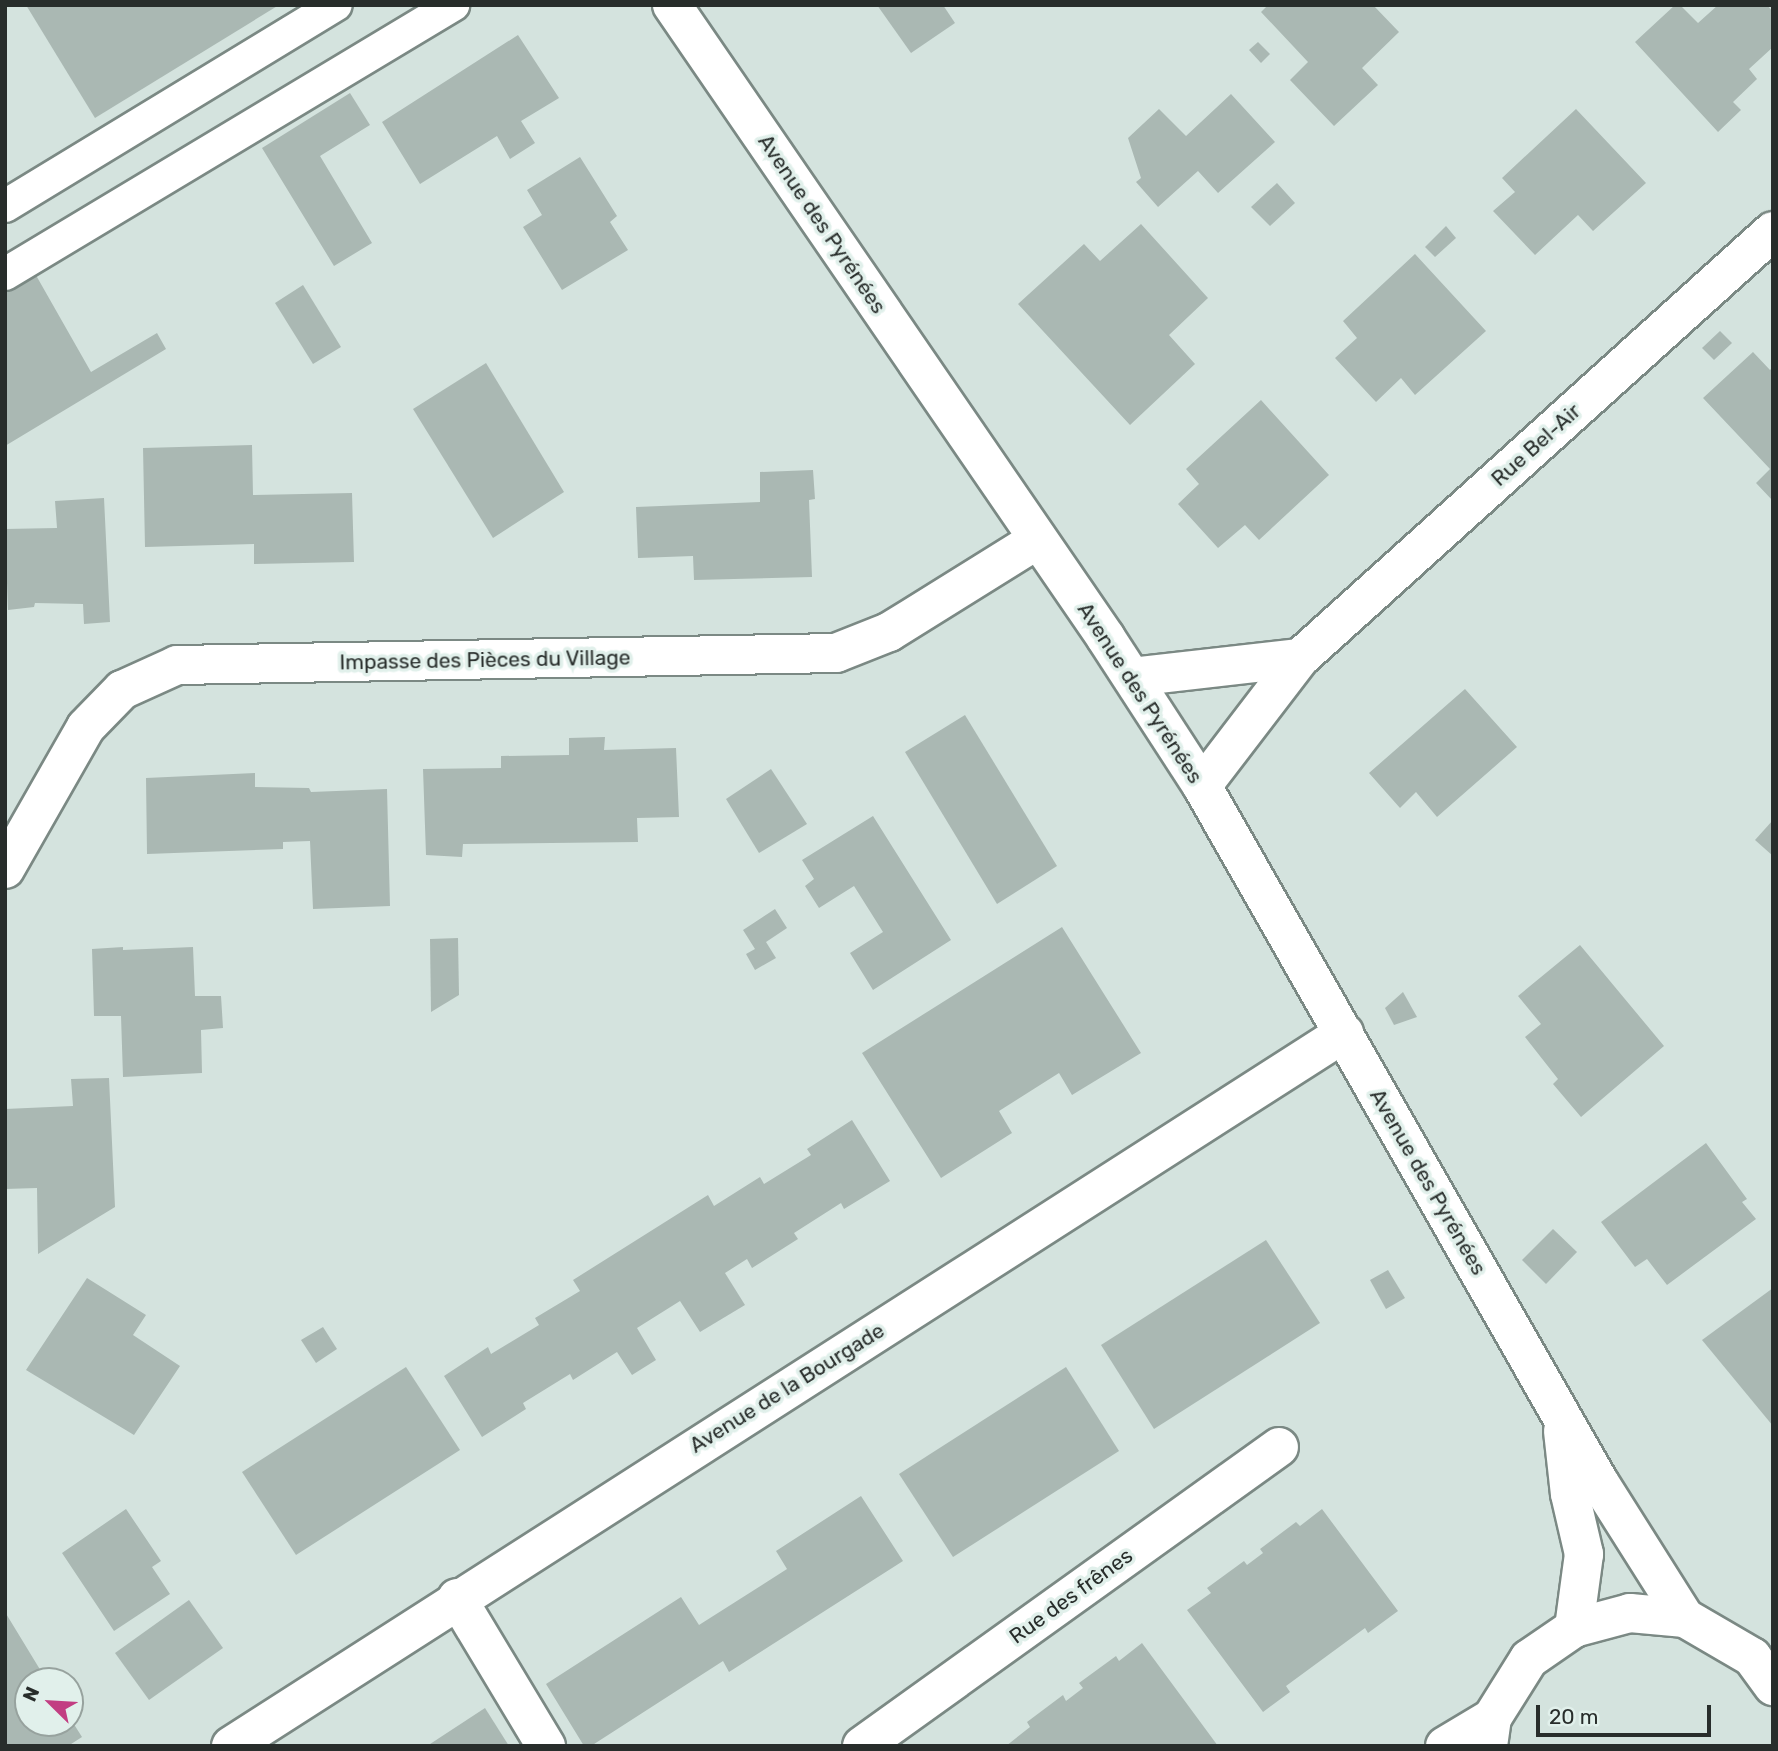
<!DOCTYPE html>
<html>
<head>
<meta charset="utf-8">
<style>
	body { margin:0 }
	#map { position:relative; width:1778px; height:1751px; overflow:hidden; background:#d4e3de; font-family:Rubik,sans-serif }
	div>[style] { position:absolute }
	.building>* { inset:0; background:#aab8b3 }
	.roads { filter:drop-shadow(2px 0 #7b8984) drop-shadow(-2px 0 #7b8984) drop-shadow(0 2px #7b8984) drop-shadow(0 -2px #7b8984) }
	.lane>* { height:32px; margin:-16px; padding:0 16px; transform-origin:16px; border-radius:16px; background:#fff }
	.street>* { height:38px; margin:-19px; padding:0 19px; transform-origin:19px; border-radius:19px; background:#fff }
	.secondary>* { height:38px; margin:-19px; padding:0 19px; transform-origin:19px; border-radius:19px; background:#fff }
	span { translate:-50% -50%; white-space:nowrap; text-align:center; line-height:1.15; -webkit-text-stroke:7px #e1f0eb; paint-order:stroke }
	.street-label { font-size:21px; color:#282d2b }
	.frame { position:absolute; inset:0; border:7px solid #282d2b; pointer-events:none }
	.north { position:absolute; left:14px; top:1667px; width:70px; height:70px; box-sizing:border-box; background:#e1f0eb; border:2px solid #97a29e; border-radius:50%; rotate:294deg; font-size:19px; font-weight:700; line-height:28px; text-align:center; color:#282d2b }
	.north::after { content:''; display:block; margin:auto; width:24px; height:32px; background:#c23e82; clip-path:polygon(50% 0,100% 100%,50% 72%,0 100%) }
	.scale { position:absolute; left:1536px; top:1705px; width:175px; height:32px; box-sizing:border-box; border:4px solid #282d2b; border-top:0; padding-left:9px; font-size:21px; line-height:24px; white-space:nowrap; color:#282d2b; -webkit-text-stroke:5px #e1f0eb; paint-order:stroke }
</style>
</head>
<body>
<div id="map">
	<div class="building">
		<i style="clip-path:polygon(26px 5px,279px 5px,95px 118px)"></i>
		<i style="clip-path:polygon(877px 5px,943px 5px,955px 23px,911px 53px)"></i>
		<i style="clip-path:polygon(1268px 5px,1373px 5px,1399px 32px,1362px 68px,1378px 85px,1334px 126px,1290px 80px,1308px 62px,1261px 12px)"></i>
		<i style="clip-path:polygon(1675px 5px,1680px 5px,1698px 23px,1718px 5px,1767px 5px,1773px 12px,1773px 47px,1749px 69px,1757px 79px,1733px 102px,1741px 110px,1718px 132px,1635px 42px)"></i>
		<i style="clip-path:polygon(518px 35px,559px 98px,521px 121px,535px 143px,510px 159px,497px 136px,420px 184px,382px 122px)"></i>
		<i style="clip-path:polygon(1258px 42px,1270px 54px,1261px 63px,1249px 50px)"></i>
		<i style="clip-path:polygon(350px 93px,370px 125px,320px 156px,372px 243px,334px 266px,262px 148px)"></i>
		<i style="clip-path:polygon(1231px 94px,1275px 142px,1218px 193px,1198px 171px,1158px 207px,1136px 182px,1141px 178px,1128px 138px,1159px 109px,1186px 136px)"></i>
		<i style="clip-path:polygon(1576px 109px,1646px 183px,1593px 231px,1578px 215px,1535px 255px,1493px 211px,1515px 192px,1502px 178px)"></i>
		<i style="clip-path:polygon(580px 157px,617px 216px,610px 222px,628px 250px,562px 290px,523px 227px,542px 215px,527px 190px)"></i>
		<i style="clip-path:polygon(1277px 183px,1295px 203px,1270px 226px,1251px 207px)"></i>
		<i style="clip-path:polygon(1141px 224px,1208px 298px,1169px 335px,1195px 364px,1130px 425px,1018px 304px,1084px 244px,1100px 261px)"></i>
		<i style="clip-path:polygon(1446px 226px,1456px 238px,1435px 257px,1425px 247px)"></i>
		<i style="clip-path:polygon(1415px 254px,1486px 331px,1415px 395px,1401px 378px,1376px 402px,1335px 358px,1357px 338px,1343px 321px)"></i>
		<i style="clip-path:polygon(33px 270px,91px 372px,157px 333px,166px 349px,5px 446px,5px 287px)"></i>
		<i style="clip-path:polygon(303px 285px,341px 347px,313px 364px,275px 303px)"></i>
		<i style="clip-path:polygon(1720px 331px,1732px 343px,1714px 360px,1702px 348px)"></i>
		<i style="clip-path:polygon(1753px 352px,1770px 370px,1773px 367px,1773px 501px,1756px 483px,1770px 469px,1703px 398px)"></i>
		<i style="clip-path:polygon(486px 363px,564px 492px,493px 538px,413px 409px)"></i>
		<i style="clip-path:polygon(1261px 400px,1329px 475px,1259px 540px,1245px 525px,1218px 548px,1178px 504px,1199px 484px,1186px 469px)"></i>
		<i style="clip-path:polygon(252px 445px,253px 495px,352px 493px,354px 562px,254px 564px,254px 544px,145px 547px,143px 448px)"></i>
		<i style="clip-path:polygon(813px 470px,815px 499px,809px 500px,812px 577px,694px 580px,693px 556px,638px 558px,636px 507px,760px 502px,760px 472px)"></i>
		<i style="clip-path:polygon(104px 498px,110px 622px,84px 624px,83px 604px,35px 603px,34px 607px,8px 610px,5px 529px,57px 528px,55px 501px)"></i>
		<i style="clip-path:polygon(1465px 689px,1517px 747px,1437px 817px,1416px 792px,1400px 808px,1369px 773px)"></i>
		<i style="clip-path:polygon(965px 715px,1057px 866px,997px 904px,905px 752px)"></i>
		<i style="clip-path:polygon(605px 737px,604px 750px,676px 748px,679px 817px,637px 818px,638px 842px,463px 844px,462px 857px,426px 855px,423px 769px,501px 768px,501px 756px,569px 755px,569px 738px)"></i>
		<i style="clip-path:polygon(771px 769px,807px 824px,759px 853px,726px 799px)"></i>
		<i style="clip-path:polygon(255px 773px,255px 787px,309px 788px,311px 792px,387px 789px,390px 906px,313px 909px,310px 841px,283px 842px,283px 849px,147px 854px,146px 778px)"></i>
		<i style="clip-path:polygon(873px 816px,951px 940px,873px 990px,850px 953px,883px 932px,854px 886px,819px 908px,805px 886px,814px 879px,802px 860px)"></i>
		<i style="clip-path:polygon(1773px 820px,1773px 856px,1755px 840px)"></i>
		<i style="clip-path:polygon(775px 909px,787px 928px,766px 942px,776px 958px,755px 970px,746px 954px,755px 949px,743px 930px)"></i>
		<i style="clip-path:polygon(1062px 927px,1141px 1053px,1072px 1095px,1059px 1073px,999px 1111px,1012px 1133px,941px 1178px,862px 1053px)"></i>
		<i style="clip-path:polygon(458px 938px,459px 995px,431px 1012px,430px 939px)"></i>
		<i style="clip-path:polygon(1580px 945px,1664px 1046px,1581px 1117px,1553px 1084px,1558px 1079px,1525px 1037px,1541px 1024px,1518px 996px)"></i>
		<i style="clip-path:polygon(123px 947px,123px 950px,193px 947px,195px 996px,221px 996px,223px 1028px,201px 1030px,202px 1073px,123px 1077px,121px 1016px,94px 1016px,92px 949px)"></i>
		<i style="clip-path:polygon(1403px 992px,1417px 1017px,1394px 1025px,1385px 1008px)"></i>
		<i style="clip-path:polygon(109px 1078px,115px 1207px,38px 1254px,37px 1188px,5px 1189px,5px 1109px,73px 1106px,71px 1079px)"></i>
		<i style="clip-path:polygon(852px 1120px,890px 1181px,844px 1209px,841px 1203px,794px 1233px,798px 1239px,752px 1268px,747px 1259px,725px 1273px,745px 1305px,700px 1332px,680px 1301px,637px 1328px,656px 1360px,632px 1375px,617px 1352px,573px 1380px,570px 1374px,523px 1403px,526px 1409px,482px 1437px,444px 1376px,488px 1347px,491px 1354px,539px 1325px,535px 1318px,580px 1291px,573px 1280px,708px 1195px,714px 1206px,760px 1177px,764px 1184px,811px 1155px,807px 1149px)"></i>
		<i style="clip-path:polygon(1706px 1143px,1747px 1199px,1742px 1202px,1756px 1219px,1667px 1285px,1647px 1259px,1635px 1267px,1601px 1222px)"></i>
		<i style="clip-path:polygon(1553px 1229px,1577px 1252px,1546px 1284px,1522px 1260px)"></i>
		<i style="clip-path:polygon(1266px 1240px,1320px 1323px,1154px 1429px,1101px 1345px)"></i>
		<i style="clip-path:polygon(1388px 1270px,1405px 1298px,1386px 1309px,1370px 1280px)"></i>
		<i style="clip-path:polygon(87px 1278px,146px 1315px,133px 1335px,180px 1366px,134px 1435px,26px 1370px)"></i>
		<i style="clip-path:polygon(1773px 1288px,1773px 1426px,1702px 1340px)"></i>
		<i style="clip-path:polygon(323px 1327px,337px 1349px,316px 1363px,301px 1340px)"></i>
		<i style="clip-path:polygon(406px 1367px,460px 1450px,296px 1555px,242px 1472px)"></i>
		<i style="clip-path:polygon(1066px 1367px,1119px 1451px,953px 1557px,899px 1474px)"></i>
		<i style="clip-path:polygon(861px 1496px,903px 1561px,729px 1672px,723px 1661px,591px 1746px,584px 1746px,546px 1684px,681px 1597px,699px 1625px,787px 1569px,776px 1551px)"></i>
		<i style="clip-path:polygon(126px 1509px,161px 1561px,152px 1567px,170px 1594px,114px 1631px,62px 1553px)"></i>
		<i style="clip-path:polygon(1322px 1509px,1398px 1611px,1368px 1633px,1365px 1628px,1286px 1686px,1290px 1692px,1263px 1712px,1187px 1610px,1211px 1593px,1207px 1588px,1244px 1561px,1247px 1565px,1263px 1553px,1260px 1549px,1296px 1522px,1300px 1526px)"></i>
		<i style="clip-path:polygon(189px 1600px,223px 1648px,149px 1700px,115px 1653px)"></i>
		<i style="clip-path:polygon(5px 1612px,47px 1681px,28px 1681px,28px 1723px,70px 1723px,70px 1718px,82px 1737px,68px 1746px,5px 1746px)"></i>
		<i style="clip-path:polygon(1142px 1643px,1218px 1746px,1006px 1746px,1030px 1727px,1027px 1722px,1063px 1695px,1066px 1701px,1083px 1688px,1079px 1683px,1116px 1656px,1119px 1661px)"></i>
		<i style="clip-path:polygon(485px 1708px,509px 1746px,427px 1746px)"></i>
	</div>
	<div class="roads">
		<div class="lane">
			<i style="left:5px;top:206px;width:387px;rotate:-31.3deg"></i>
			<i style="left:5px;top:274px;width:523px;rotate:-30.98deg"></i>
		</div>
		<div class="street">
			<i style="left:1132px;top:677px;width:169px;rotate:-6.5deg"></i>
			<i style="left:1202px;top:786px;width:161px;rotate:-52.6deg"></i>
			<i style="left:1300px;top:658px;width:637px;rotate:-42.07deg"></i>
			<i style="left:5px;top:869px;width:163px;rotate:-60.3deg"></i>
			<i style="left:86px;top:727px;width:52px;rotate:-45.8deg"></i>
			<i style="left:122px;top:690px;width:60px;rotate:-24.4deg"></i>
			<i style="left:177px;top:665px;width:659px;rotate:-1.04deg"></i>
			<i style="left:836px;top:653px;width:57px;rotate:-21.6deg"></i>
			<i style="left:889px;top:632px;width:174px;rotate:-31.9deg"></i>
			<i style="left:457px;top:1598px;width:173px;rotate:59deg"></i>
			<i style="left:231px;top:1746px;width:1322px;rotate:-32.64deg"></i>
			<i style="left:862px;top:1746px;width:513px;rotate:-35.64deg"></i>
		</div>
		<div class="secondary">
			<i style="left:672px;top:5px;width:767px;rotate:55.56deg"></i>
			<i style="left:1106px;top:638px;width:176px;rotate:57deg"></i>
			<i style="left:1202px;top:786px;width:801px;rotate:60.3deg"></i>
			<i style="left:1599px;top:1482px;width:161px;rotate:57.7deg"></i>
			<i style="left:1563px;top:1431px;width:63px;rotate:83.7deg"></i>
			<i style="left:1570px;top:1494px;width:62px;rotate:76.9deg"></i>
			<i style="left:1584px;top:1554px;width:75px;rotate:97.7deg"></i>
			<i style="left:1445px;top:1746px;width:55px;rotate:-30.8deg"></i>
			<i style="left:1488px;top:1746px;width:28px;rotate:-82deg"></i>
			<i style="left:1492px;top:1718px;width:70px;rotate:-57.9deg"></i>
			<i style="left:1529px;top:1659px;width:55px;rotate:-34.6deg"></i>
			<i style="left:1574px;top:1628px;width:58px;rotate:-15deg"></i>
			<i style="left:1630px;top:1613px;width:55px;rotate:5.2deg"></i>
			<i style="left:1685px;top:1618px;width:78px;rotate:30.2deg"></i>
			<i style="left:1752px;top:1657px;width:36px;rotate:54deg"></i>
		</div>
	</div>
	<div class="street-label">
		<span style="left:822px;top:224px;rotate:56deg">Avenue des Pyrénées</span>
		<span style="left:1536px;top:445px;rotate:-42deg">Rue Bel-Air</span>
		<span style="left:485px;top:660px;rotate:-1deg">Impasse des Pièces du Village</span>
		<span style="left:1140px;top:693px;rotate:57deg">Avenue des Pyrénées</span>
		<span style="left:1428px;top:1182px;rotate:60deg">Avenue des Pyrénées</span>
		<span style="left:787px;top:1388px;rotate:-32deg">Avenue de la Bourgade</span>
		<span style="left:1071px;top:1596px;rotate:-36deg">Rue des frênes</span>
	</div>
	<div class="frame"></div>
	<div class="north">N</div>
	<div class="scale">20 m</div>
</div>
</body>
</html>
